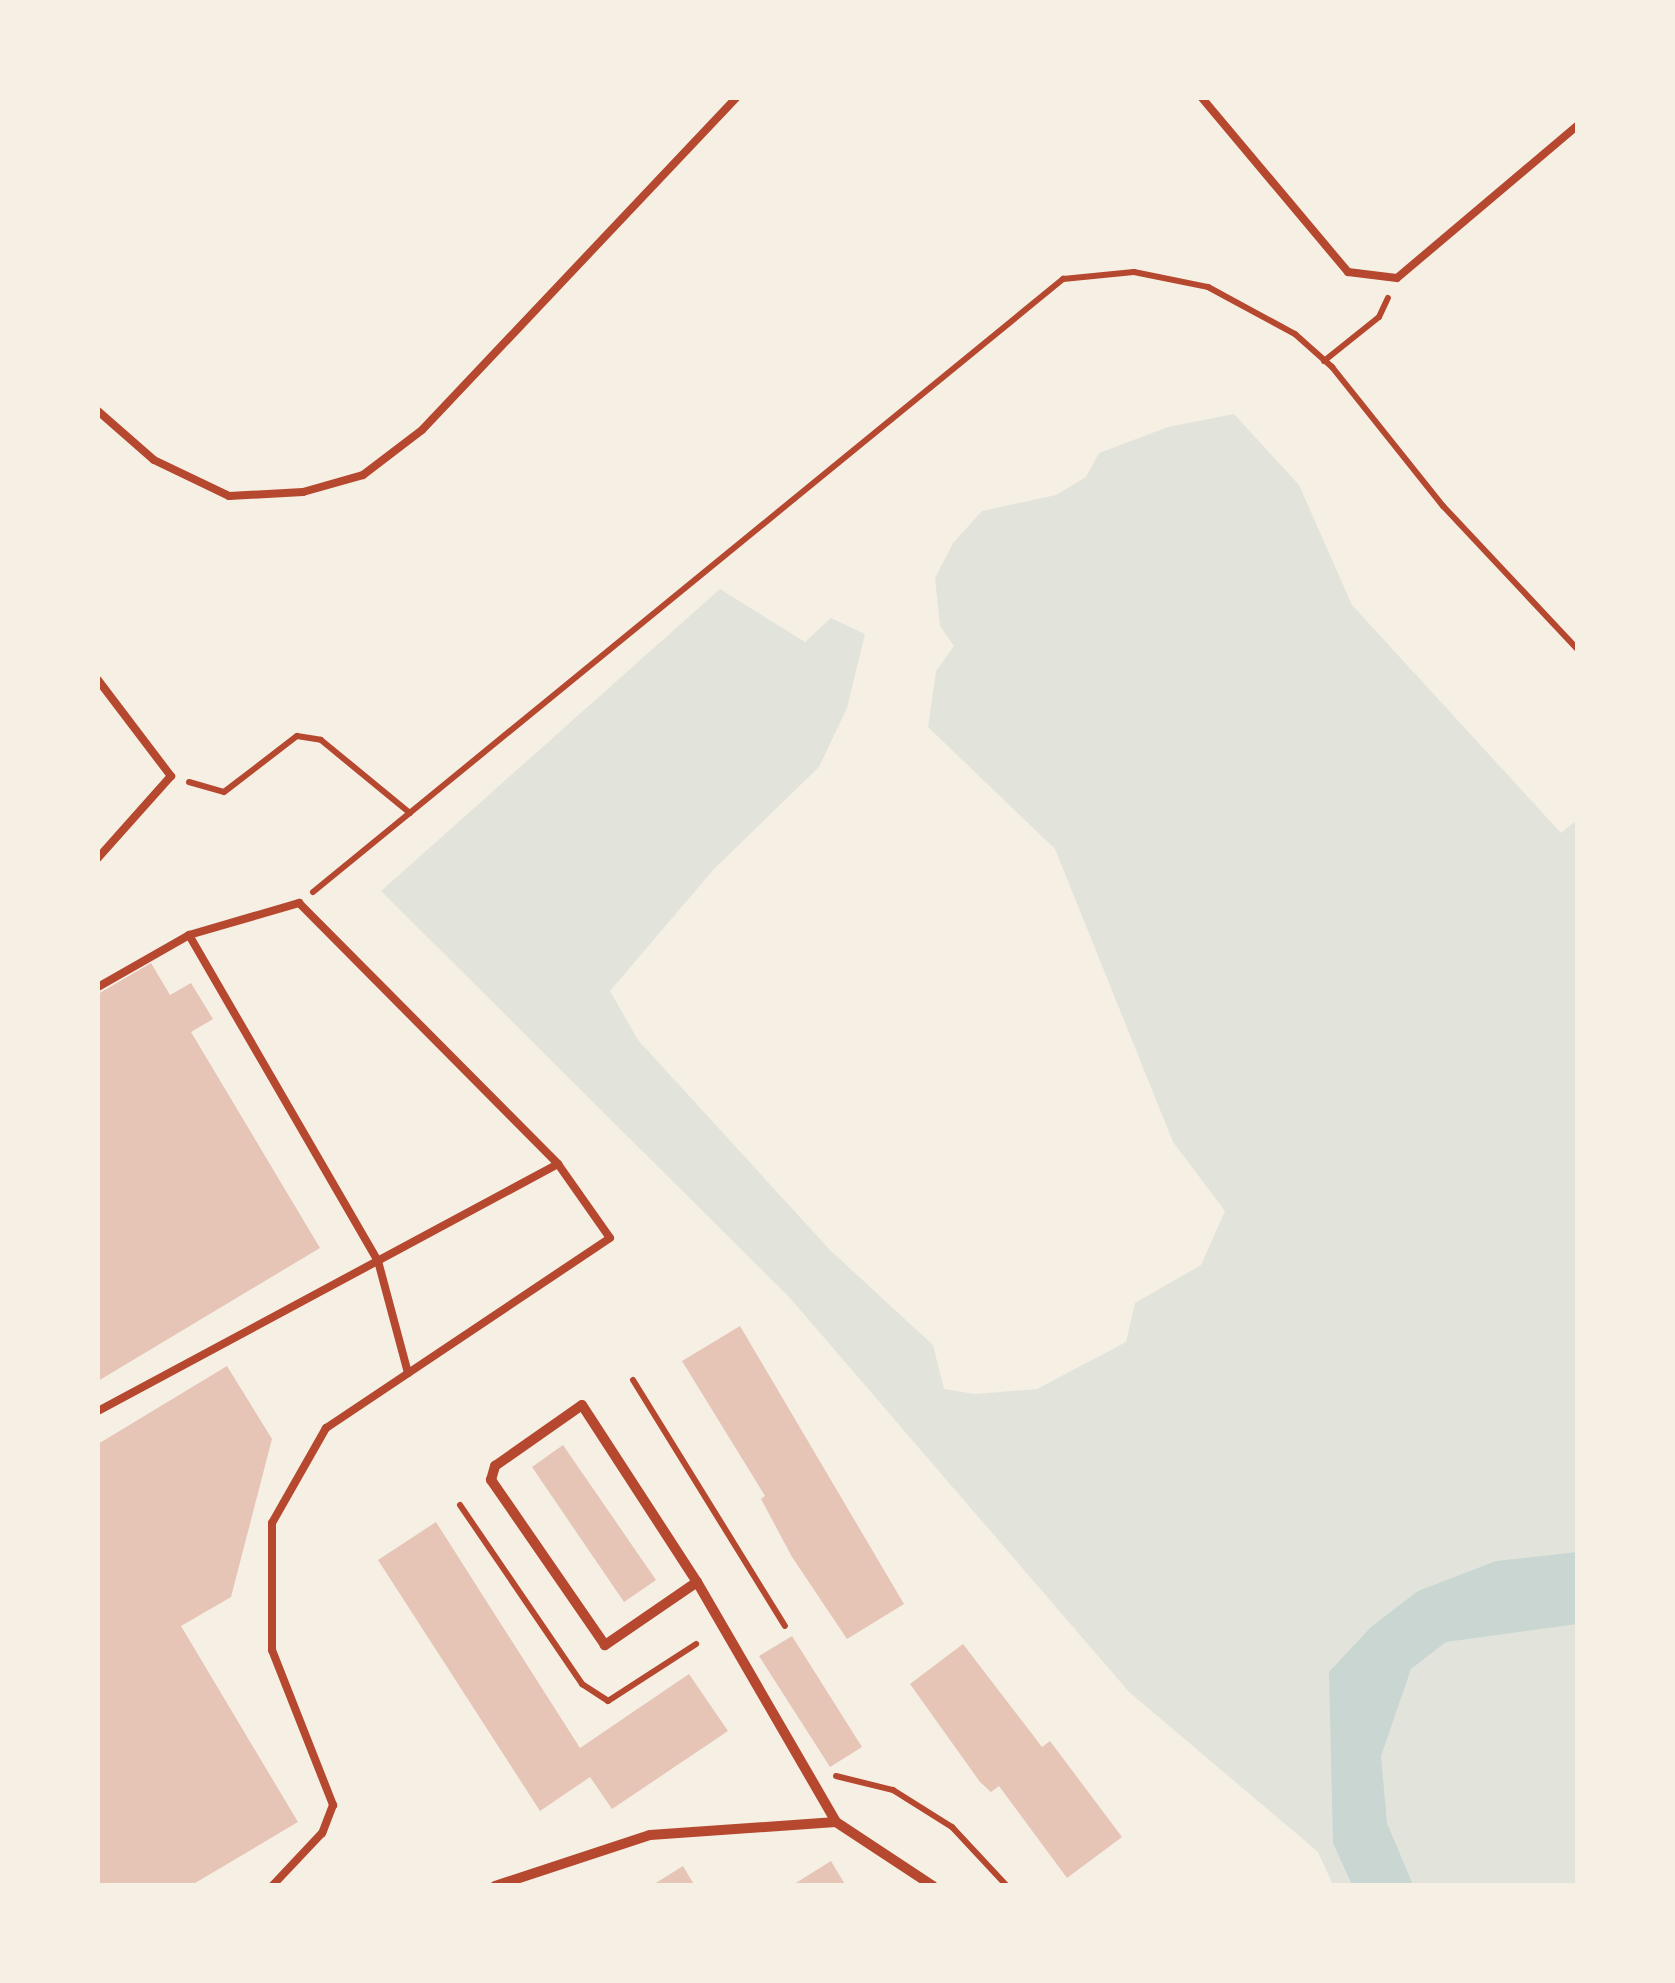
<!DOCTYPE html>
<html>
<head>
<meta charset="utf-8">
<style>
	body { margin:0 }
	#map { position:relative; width:1675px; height:1983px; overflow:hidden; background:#f6efe4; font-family:"Varela Round",sans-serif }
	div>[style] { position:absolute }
	.green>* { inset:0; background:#e2e4dc }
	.water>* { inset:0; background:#c9d6d2 }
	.building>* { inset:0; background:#e6c5b7 }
	.path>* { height:6px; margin:-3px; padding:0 3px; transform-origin:3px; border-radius:3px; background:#b5482f }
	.service>* { height:8px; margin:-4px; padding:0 4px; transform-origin:4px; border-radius:4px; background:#b5482f }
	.minor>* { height:10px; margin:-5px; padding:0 5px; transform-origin:5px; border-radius:5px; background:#b5482f }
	span { translate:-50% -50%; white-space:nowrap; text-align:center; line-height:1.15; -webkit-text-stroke:9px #f6efe4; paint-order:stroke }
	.frame { position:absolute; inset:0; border:100px solid #f6efe4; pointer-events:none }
</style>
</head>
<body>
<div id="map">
	<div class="green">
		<i style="clip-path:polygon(1234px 414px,1299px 485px,1352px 605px,1561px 833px,1577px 820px,1577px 1885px,1333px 1885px,1318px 1852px,1129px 1692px,789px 1297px,381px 891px,720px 589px,805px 642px,831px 618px,865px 634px,847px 708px,819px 767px,714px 869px,610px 991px,638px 1040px,830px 1250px,933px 1345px,944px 1389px,975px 1394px,1037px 1389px,1126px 1342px,1135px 1303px,1201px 1265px,1225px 1211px,1173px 1142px,1055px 849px,928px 727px,936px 671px,954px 646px,940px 626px,935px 578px,953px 543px,982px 511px,1056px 495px,1086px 477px,1099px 453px,1168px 427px)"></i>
	</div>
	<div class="water">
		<i style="clip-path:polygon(1577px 1552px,1577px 1624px,1446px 1642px,1411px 1669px,1381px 1756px,1387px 1823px,1413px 1885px,1352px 1885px,1333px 1843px,1329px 1672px,1371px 1627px,1418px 1591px,1496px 1561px)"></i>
	</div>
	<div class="building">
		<i style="clip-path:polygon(151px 963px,170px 995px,191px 983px,213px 1019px,191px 1032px,320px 1248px,98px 1381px,98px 994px)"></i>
		<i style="clip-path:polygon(740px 1326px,904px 1604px,847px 1639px,792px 1557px,761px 1499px,765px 1496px,682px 1361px)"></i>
		<i style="clip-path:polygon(227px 1366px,272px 1439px,231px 1597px,181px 1626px,298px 1822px,190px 1886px,98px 1886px,98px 1444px)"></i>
		<i style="clip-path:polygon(563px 1445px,656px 1580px,624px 1602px,532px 1467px)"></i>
		<i style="clip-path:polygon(436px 1522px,580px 1748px,689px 1674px,728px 1731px,612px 1809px,590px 1777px,540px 1811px,378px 1560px)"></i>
		<i style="clip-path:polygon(792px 1636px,862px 1747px,830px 1767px,759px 1656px)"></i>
		<i style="clip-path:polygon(963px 1644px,1042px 1747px,1050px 1741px,1122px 1837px,1067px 1878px,999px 1786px,991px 1792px,980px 1782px,910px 1684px)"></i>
		<i style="clip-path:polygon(831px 1861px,846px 1886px,791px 1886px)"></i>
		<i style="clip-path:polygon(683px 1866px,695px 1886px,651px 1886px)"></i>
	</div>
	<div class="path">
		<i style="left:1324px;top:361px;width:70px;rotate:-38.7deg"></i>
		<i style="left:1379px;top:317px;width:21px;rotate:-65deg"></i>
		<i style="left:189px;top:782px;width:36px;rotate:16deg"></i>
		<i style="left:224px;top:792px;width:92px;rotate:-37.5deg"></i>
		<i style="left:297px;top:736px;width:24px;rotate:9deg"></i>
		<i style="left:321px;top:740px;width:115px;rotate:39.4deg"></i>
		<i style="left:313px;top:892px;width:969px;rotate:-39.26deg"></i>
		<i style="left:1063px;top:279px;width:71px;rotate:-5.6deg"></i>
		<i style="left:1134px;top:272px;width:76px;rotate:11.5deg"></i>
		<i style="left:1208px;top:287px;width:99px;rotate:28.4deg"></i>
		<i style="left:1295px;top:334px;width:50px;rotate:41.7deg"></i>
		<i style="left:1332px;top:367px;width:178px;rotate:51.4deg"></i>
		<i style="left:1443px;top:506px;width:197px;rotate:46.8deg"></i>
		<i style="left:633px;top:1380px;width:289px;rotate:58.3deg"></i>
		<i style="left:460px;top:1505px;width:217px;rotate:55.7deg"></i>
		<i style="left:582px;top:1684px;width:31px;rotate:33deg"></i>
		<i style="left:608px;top:1701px;width:105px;rotate:-32.9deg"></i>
		<i style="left:836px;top:1776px;width:59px;rotate:13.8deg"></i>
		<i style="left:893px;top:1790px;width:70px;rotate:32.1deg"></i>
		<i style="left:952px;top:1827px;width:81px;rotate:47deg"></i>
	</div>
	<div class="service">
		<i style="left:1202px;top:98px;width:227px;rotate:50deg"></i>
		<i style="left:1348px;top:272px;width:49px;rotate:7deg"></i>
		<i style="left:1397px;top:278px;width:237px;rotate:-40.2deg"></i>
		<i style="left:98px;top:411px;width:74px;rotate:41.2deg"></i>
		<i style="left:154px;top:460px;width:83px;rotate:25.6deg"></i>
		<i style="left:229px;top:496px;width:74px;rotate:-3.1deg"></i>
		<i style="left:303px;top:492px;width:62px;rotate:-15.8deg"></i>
		<i style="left:363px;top:475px;width:74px;rotate:-37.3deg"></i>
		<i style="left:422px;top:430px;width:457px;rotate:-46.6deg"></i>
		<i style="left:98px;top:680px;width:121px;rotate:52.8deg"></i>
		<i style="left:171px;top:776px;width:110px;rotate:131.7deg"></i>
		<i style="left:189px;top:935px;width:377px;rotate:59.9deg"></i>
		<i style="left:378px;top:1261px;width:116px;rotate:75deg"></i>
		<i style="left:98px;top:987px;width:105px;rotate:-29.7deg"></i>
		<i style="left:189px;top:935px;width:115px;rotate:-16.2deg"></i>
		<i style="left:299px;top:903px;width:368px;rotate:45.2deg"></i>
		<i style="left:558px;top:1164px;width:90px;rotate:54.9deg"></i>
		<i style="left:610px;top:1238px;width:342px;rotate:146.2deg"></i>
		<i style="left:326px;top:1428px;width:109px;rotate:119.6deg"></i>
		<i style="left:272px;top:1523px;width:127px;rotate:90deg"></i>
		<i style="left:272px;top:1650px;width:167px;rotate:68.5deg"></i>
		<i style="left:333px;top:1805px;width:30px;rotate:111deg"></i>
		<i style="left:322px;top:1833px;width:73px;rotate:133.3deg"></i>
		<i style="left:98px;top:1411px;width:522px;rotate:-28.23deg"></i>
	</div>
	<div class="minor">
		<i style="left:697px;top:1582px;width:112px;rotate:145.6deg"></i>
		<i style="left:605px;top:1645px;width:201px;rotate:-124.6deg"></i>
		<i style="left:491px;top:1480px;width:15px;rotate:-74deg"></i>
		<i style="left:495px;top:1466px;width:106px;rotate:-35deg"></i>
		<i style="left:582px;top:1405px;width:211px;rotate:57deg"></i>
		<i style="left:697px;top:1582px;width:277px;rotate:59.9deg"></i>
		<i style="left:495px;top:1886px;width:163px;rotate:-18.2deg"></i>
		<i style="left:650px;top:1835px;width:186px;rotate:-4deg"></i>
		<i style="left:836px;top:1822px;width:116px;rotate:33.4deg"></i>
	</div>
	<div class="frame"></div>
</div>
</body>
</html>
